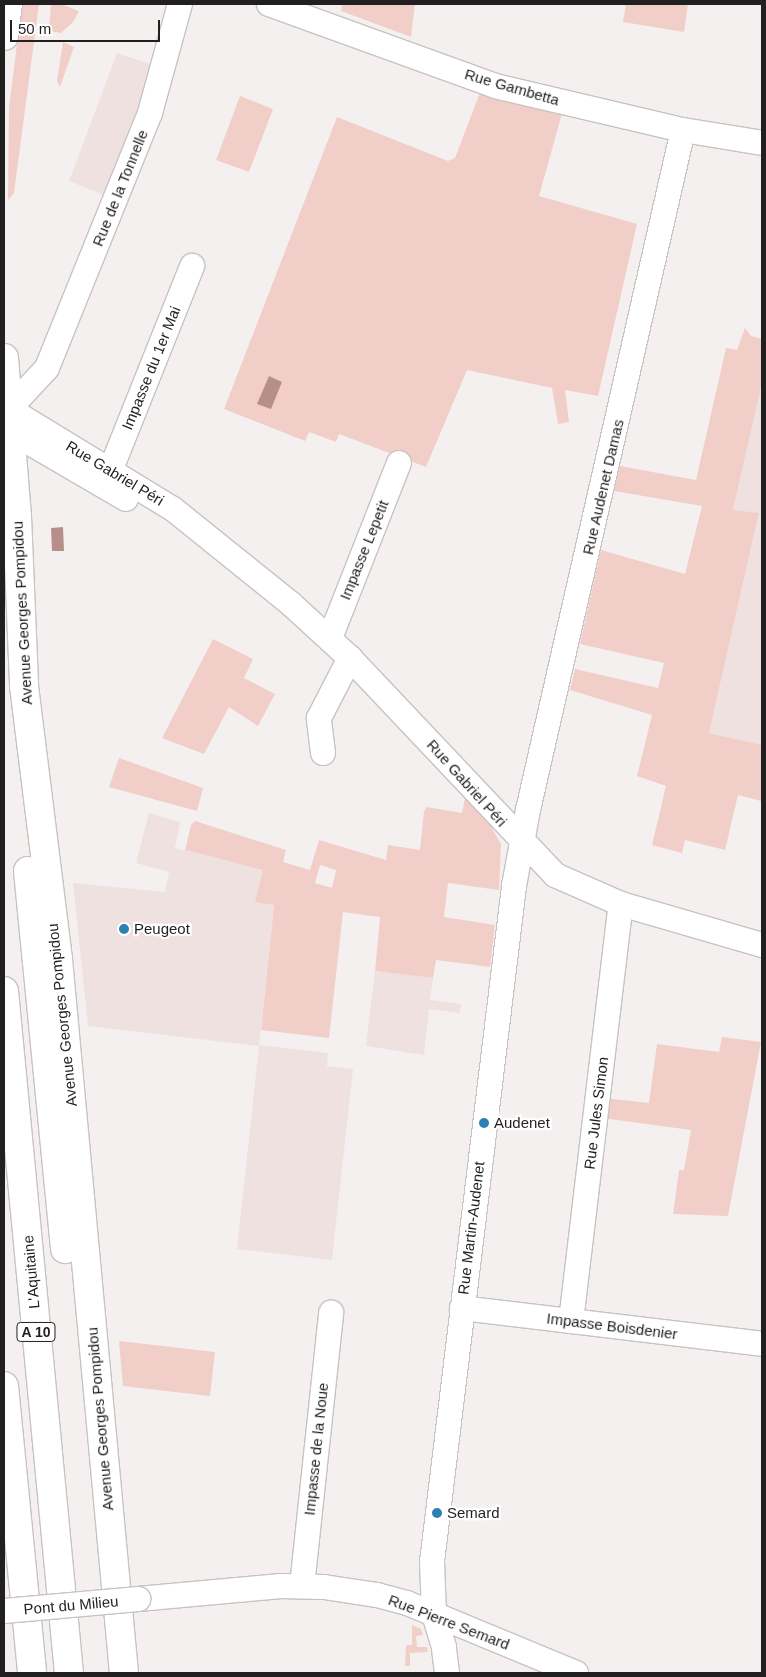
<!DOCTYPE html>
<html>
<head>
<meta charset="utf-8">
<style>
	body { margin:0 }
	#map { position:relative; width:766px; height:1677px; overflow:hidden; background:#f5f0f0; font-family:Arial,sans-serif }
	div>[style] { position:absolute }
	.built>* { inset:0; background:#efe1df }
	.green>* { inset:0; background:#f2cec8 }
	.water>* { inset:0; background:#b68f8a }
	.roads { filter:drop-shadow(1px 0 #c8c3c2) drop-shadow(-1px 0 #c8c3c2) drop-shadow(0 1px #c8c3c2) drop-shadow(0 -1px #c8c3c2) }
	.minor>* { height:24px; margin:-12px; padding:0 12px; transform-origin:12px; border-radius:12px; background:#fff }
	.major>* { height:28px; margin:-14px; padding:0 14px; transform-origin:14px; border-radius:14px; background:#fff }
	.highway>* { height:28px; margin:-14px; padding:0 14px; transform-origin:14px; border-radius:14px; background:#fff }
	.bridges { filter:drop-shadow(1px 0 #c8c3c2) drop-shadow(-1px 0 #c8c3c2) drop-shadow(0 1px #c8c3c2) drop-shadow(0 -1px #c8c3c2) }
	.minor-bridge>* { height:24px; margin:-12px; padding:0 12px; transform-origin:12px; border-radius:12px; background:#fff }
	.dots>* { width:14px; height:14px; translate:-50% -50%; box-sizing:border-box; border:2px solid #fff; border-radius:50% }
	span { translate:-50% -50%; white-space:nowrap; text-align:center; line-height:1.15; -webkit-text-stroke:4.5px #fff; paint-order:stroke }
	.shield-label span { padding:1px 4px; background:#fff; border:1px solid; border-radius:4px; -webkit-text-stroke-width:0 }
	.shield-label { font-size:14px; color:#211f1f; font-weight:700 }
	.street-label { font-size:15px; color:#211f1f }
	.poi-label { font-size:15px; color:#211f1f }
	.left { translate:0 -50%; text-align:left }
	.frame { position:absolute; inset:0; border:5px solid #211f1f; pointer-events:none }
	.scale { position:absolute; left:10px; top:20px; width:150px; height:22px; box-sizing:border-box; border:2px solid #211f1f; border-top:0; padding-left:6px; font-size:15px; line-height:18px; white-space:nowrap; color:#211f1f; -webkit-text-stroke:4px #fff; paint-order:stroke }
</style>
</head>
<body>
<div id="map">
	<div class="built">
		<i style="clip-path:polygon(117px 53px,153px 65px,139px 110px,106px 196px,69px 181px)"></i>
		<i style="clip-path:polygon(762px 383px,762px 745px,709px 733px,759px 514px,733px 510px)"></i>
		<i style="clip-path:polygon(149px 813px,180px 822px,175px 848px,264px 870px,274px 904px,259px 1045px,328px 1053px,327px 1066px,353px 1069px,332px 1260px,237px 1249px,259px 1046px,88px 1026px,73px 883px,165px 892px,169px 872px,136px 863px)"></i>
		<i style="clip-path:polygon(375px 971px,433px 978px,430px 1000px,461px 1004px,460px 1013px,429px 1009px,424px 1055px,366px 1046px)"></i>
	</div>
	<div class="green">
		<i style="clip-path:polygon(22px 4px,39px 4px,14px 193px,8px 200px,9px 107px)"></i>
		<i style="clip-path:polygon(51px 4px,61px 4px,79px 11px,73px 22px,61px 33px,49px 31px)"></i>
		<i style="clip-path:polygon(342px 4px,415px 4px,411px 37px,341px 11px)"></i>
		<i style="clip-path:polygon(626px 4px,688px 4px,684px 32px,623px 22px)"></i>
		<i style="clip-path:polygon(63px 42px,74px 47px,60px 87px,57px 81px)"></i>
		<i style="clip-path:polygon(481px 90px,563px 110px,539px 196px,637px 224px,598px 396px,565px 390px,569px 422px,558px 424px,552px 388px,467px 370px,426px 467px,339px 434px,336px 442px,309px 432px,305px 441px,224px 409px,337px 117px,448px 161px,455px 158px)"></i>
		<i style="clip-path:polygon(240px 96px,273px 109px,249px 172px,216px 160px)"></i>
		<i style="clip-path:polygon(745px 328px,751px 336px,762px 339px,762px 383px,733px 510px,759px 513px,709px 733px,762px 745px,762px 796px,761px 801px,738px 795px,725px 850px,685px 840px,682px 853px,652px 845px,666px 786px,637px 776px,652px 715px,570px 690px,575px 669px,658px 688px,664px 663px,580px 644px,601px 550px,685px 574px,702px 506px,614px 491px,620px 466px,696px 480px,726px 348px,737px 350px)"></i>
		<i style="clip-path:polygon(213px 639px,253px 659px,244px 678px,275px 694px,258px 726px,229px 707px,204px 754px,162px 738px)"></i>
		<i style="clip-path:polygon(119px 758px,203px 788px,197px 811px,109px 787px)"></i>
		<i style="clip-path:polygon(evenodd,465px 798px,490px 825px,501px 844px,499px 890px,448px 883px,444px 917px,495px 925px,490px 967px,436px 960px,433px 978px,375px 971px,380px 917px,343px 912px,329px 1038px,261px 1030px,274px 905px,255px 902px,263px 870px,185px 850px,191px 825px,195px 821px,286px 850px,283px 862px,310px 870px,319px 840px,386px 860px,388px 845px,420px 850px,424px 811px,427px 807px,462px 813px,465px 798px,320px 865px,336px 870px,332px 888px,315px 883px,320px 865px)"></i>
		<i style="clip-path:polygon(722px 1037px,761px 1042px,728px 1216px,673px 1214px,679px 1170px,684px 1170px,691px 1130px,602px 1118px,604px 1098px,649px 1103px,657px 1044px,719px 1052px)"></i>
		<i style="clip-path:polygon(119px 1341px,215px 1352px,210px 1396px,123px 1386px)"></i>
		<i style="clip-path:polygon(412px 1625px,421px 1629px,423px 1635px,416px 1636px,417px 1647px,427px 1647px,428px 1652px,410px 1653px,410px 1666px,405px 1666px,406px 1645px,412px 1645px)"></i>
	</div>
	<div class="water">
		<i style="clip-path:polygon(269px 376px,282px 382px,271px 409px,257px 404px)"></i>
		<i style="clip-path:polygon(63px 527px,64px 551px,52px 551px,51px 528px)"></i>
	</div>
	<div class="roads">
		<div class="minor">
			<i style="left:180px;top:4px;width:113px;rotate:105.4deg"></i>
			<i style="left:150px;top:113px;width:275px;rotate:112deg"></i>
			<i style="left:47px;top:368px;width:56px;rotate:132.8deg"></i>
			<i style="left:9px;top:409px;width:192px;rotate:31.4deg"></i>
			<i style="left:173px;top:509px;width:151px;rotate:38.8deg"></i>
			<i style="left:291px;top:604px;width:80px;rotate:42.5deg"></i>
			<i style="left:350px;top:658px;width:299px;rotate:46.6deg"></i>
			<i style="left:555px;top:875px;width:72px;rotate:23.7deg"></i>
			<i style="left:621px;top:904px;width:147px;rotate:16.2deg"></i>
			<i style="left:269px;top:4px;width:240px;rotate:19.9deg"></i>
			<i style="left:495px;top:86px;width:193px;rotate:13.2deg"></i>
			<i style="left:683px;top:130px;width:80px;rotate:9.3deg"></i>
			<i style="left:4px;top:428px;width:141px;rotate:30.2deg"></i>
			<i style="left:105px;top:484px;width:235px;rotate:-68.2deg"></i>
			<i style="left:330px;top:638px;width:188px;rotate:-68.5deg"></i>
			<i style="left:323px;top:753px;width:35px;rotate:-97deg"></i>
			<i style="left:319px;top:718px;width:68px;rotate:-62.7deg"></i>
			<i style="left:462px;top:1308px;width:302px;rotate:6.8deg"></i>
			<i style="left:571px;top:1321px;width:420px;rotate:-83.2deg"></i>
			<i style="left:302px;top:1586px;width:275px;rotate:-83.9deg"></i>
			<i style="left:138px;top:1599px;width:144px;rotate:-5.2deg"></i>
			<i style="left:281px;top:1586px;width:43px;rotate:1.3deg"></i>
			<i style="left:324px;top:1587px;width:54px;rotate:8.6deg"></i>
			<i style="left:377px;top:1595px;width:31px;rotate:15deg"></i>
			<i style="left:407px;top:1603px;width:183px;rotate:22.5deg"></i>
			<i style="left:447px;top:1673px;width:26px;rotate:-97deg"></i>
			<i style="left:444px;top:1647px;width:34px;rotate:-107deg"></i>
			<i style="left:434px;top:1614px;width:52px;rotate:-92.2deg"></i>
			<i style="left:432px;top:1562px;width:681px;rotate:-83.08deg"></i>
			<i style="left:514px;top:886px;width:77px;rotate:-79.6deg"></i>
			<i style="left:528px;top:810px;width:697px;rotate:-77.16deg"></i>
		</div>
		<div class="major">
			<i style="left:4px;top:36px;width:32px;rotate:-83deg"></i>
			<i style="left:4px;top:358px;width:159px;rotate:85.3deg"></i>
			<i style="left:17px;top:516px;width:170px;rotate:87.6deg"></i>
			<i style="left:24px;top:686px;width:275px;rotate:82.9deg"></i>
			<i style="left:58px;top:959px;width:717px;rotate:84.72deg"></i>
			<i style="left:28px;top:871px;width:380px;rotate:84.4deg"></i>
		</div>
		<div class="highway">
			<i style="left:4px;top:991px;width:685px;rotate:84.56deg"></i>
			<i style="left:4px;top:1386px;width:288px;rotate:84.4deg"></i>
		</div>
	</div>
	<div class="bridges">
		<div class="minor-bridge">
			<i style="left:4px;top:1611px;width:135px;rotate:-5.1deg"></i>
		</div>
	</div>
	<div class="dots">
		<i style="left:124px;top:929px;background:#2d81b1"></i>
		<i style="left:484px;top:1123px;background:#2d81b1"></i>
		<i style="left:437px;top:1513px;background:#2d81b1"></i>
	</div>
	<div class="shield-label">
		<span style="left:36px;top:1332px">A 10</span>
	</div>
	<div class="street-label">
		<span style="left:512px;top:87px;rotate:16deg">Rue Gambetta</span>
		<span style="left:120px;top:188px;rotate:-68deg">Rue de la Tonnelle</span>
		<span style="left:151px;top:368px;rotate:-68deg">Impasse du 1er Mai</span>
		<span style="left:115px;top:473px;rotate:31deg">Rue Gabriel Péri</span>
		<span style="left:603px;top:487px;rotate:-77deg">Rue Audenet Damas</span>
		<span style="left:364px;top:550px;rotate:-68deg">Impasse Lepetit</span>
		<span style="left:22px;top:613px;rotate:-93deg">Avenue Georges Pompidou</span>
		<span style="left:467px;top:783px;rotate:48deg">Rue Gabriel Péri</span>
		<span style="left:62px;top:1015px;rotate:-96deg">Avenue Georges Pompidou</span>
		<span style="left:596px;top:1113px;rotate:-83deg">Rue Jules Simon</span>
		<span style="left:471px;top:1228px;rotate:-83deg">Rue Martin-Audenet</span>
		<span style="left:31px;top:1272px;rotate:-95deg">L'Aquitaine</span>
		<span style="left:612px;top:1326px;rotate:7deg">Impasse Boisdenier</span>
		<span style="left:100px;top:1419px;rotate:-95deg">Avenue Georges Pompidou</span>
		<span style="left:316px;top:1449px;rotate:-84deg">Impasse de la Noue</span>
		<span style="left:71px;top:1605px;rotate:-5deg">Pont du Milieu</span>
		<span style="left:449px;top:1622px;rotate:21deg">Rue Pierre Semard</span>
	</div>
	<div class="poi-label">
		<span class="left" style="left:134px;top:929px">Peugeot</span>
		<span class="left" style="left:494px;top:1123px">Audenet</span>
		<span class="left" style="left:447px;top:1513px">Semard</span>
	</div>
	<div class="frame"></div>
	<div class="scale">50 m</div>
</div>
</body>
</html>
